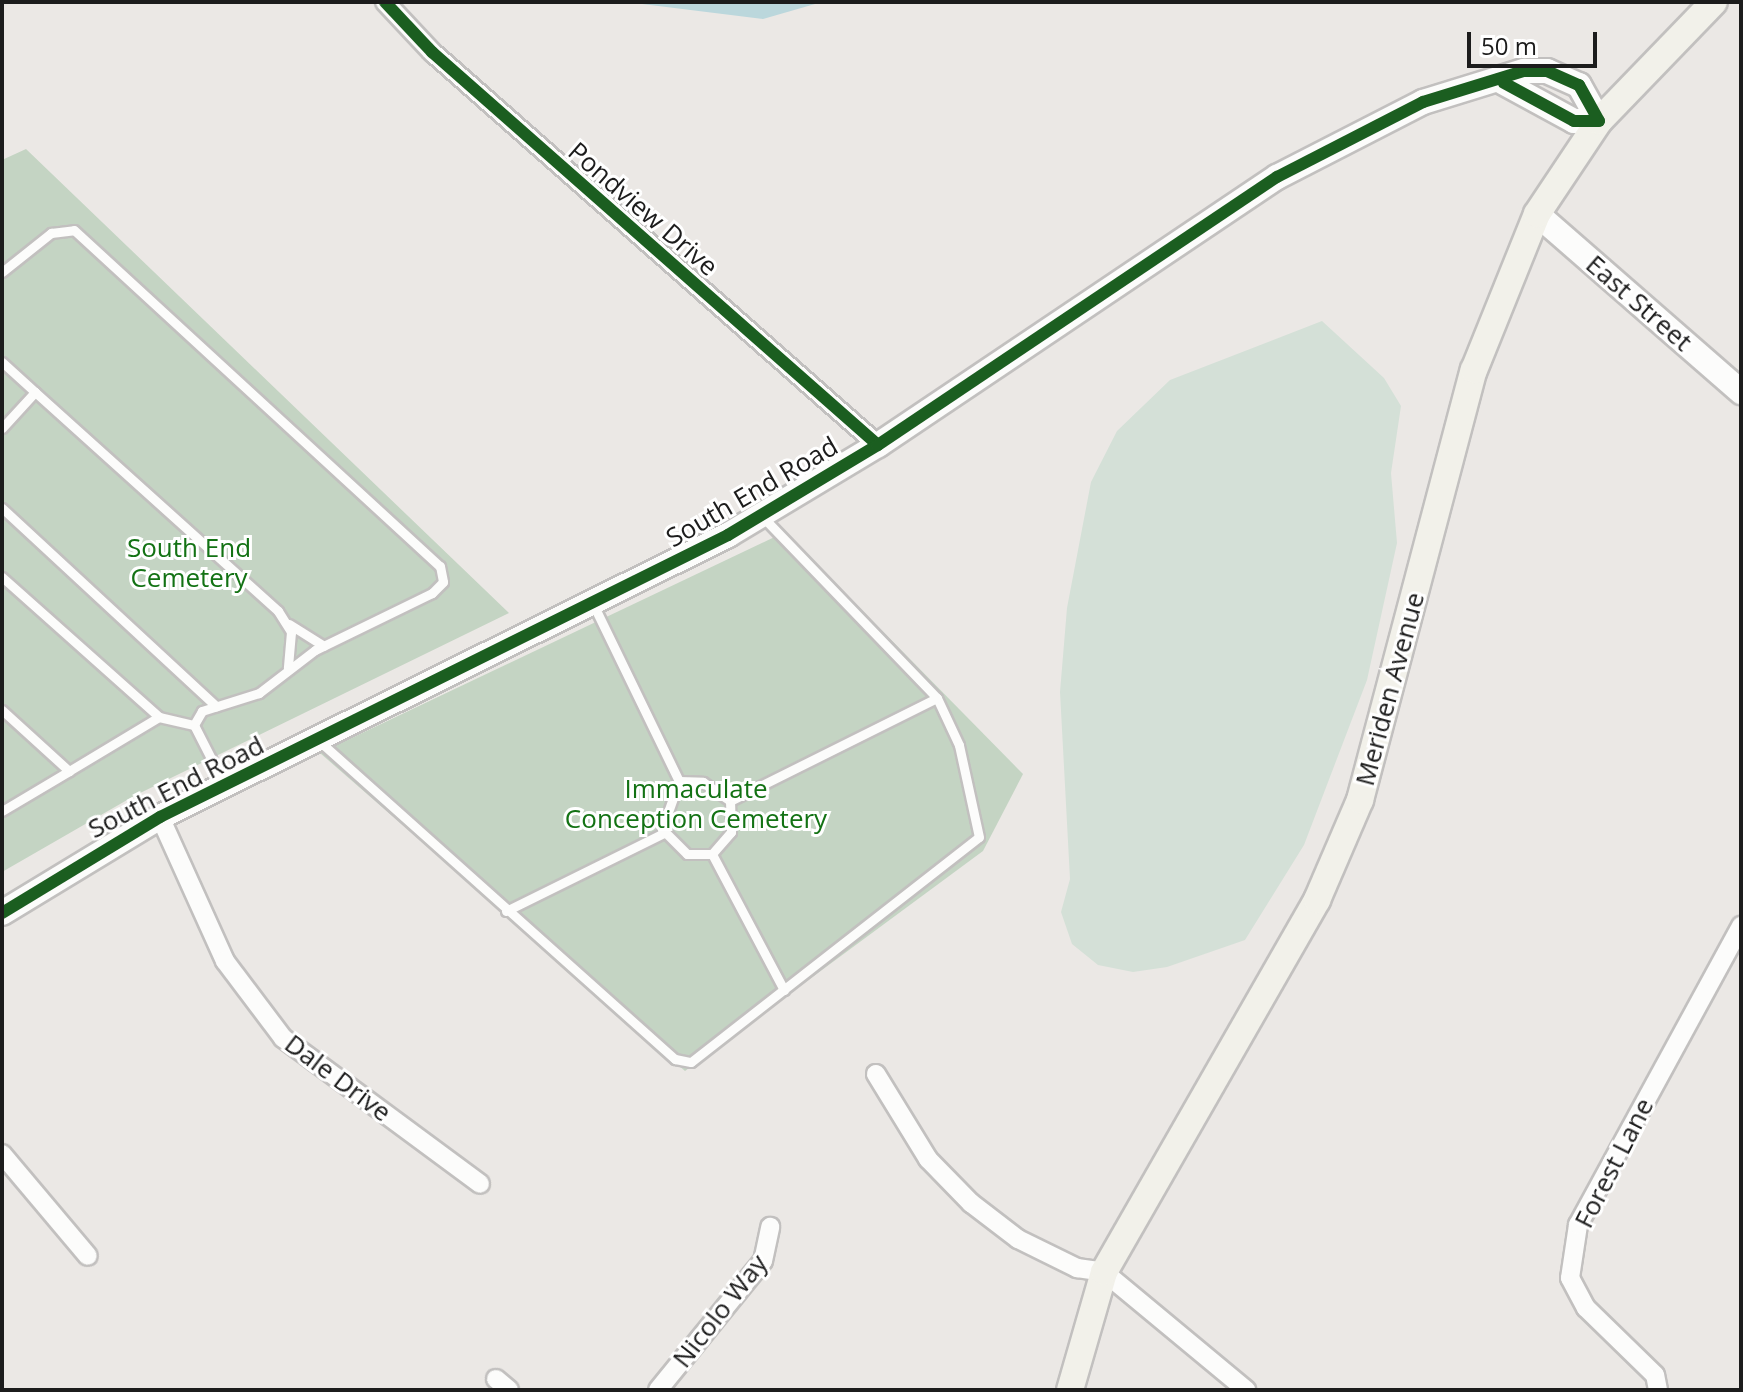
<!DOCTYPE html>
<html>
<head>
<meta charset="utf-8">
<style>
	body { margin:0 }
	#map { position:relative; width:1743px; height:1392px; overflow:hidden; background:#ebe8e5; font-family:"Open Sans",sans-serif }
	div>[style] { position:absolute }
	.wetland>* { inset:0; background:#d4e0d7 }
	.cemetery>* { inset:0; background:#c4d4c3 }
	.water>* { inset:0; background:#bbd7dc }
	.roads { filter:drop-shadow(2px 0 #c2c0bf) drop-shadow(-2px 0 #c2c0bf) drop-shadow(0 2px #c2c0bf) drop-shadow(0 -2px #c2c0bf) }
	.service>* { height:9px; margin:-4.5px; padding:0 4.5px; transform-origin:4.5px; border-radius:4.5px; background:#fcfcfb }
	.minor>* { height:18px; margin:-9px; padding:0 9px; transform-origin:9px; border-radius:9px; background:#fcfcfb }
	.tertiary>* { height:24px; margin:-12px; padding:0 12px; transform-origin:12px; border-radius:12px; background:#fcfcfb }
	.secondary>* { height:26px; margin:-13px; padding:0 13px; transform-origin:13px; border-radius:13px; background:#f2f1ea }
	.cycleway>* { height:12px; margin:-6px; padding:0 6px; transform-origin:6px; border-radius:6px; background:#1b5e20 }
	span { translate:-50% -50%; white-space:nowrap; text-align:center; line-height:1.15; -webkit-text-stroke:6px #fff; paint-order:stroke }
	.street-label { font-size:26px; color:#1c1c1c }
	.park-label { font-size:26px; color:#137214 }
	.frame { position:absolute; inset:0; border:4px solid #1c1c1c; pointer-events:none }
	.scale { position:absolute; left:1467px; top:32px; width:130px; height:36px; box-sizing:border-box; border:4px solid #1c1c1c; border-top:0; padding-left:10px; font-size:24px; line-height:28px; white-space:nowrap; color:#1c1c1c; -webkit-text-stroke:6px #fff; paint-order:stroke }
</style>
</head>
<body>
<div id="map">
	<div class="wetland">
		<i style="clip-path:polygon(1322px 321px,1384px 378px,1401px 406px,1391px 473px,1397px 543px,1367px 680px,1304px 845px,1245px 940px,1167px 967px,1133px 972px,1098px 965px,1072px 944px,1061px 912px,1070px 879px,1060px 692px,1067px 608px,1091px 482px,1117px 431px,1170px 380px)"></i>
	</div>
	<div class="cemetery">
		<i style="clip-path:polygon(26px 149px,509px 613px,134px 796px,2px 872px,2px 160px)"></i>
		<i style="clip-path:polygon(785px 532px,1023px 774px,983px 851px,685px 1071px,320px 753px)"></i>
	</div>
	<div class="water">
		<i style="clip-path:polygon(626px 2px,822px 2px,763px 19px)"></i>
	</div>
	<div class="roads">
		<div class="service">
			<i style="left:2px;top:272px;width:63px;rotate:-38.5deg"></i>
			<i style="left:51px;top:233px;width:23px;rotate:-7deg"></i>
			<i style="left:74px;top:230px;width:497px;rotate:42.6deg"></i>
			<i style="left:440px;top:566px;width:16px;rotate:79deg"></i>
			<i style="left:443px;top:582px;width:16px;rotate:135deg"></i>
			<i style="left:432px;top:593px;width:130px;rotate:154deg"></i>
			<i style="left:315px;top:650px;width:71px;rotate:142.5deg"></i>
			<i style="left:259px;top:693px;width:60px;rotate:162.5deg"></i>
			<i style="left:202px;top:711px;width:16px;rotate:120deg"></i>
			<i style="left:2px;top:362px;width:45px;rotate:42.3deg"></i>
			<i style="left:35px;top:392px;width:49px;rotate:132.5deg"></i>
			<i style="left:35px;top:392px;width:327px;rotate:42deg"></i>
			<i style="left:278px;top:611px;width:25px;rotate:58deg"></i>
			<i style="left:291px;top:632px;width:36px;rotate:95deg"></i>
			<i style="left:2px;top:508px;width:292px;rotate:42.8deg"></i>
			<i style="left:2px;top:577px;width:210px;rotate:41.7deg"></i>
			<i style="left:593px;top:604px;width:197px;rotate:64.1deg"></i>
			<i style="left:679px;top:781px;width:24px;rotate:2deg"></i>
			<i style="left:703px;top:782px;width:33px;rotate:35deg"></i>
			<i style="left:730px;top:801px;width:31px;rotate:88deg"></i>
			<i style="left:731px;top:832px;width:29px;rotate:131deg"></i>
			<i style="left:712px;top:854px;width:25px;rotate:180deg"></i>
			<i style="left:687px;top:854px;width:35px;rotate:-135deg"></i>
			<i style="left:662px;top:829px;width:51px;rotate:-70.5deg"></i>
			<i style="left:289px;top:624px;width:41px;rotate:32.2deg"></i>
			<i style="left:2px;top:710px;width:91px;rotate:42.3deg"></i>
			<i style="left:69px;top:771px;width:105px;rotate:-31deg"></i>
			<i style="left:159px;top:717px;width:36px;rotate:13deg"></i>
			<i style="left:194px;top:725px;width:66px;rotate:63deg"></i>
			<i style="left:318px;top:740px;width:479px;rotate:41.8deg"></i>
			<i style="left:675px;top:1059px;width:16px;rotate:11deg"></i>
			<i style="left:691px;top:1062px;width:365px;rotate:-38deg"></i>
			<i style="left:979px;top:837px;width:94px;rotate:-102.3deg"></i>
			<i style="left:959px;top:745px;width:52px;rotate:-115.1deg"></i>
			<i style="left:937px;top:698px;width:250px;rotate:-133.9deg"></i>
			<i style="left:730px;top:801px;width:231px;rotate:-26.5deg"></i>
			<i style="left:2px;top:811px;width:78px;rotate:-30.8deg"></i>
			<i style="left:712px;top:854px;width:154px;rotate:62.1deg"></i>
			<i style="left:506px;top:911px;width:176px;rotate:-26.3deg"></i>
		</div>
		<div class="minor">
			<i style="left:385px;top:2px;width:69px;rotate:46.8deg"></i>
			<i style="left:432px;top:52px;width:594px;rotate:41.39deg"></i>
			<i style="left:160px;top:817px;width:158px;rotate:65.7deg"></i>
			<i style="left:225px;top:961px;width:96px;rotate:53deg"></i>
			<i style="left:283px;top:1038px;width:245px;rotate:36.5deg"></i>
			<i style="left:876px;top:1074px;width:100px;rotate:58.5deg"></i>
			<i style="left:928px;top:1159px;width:62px;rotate:45.7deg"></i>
			<i style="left:971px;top:1203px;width:59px;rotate:37.5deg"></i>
			<i style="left:1018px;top:1239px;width:66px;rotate:26.2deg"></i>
			<i style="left:1077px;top:1268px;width:27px;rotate:8deg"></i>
			<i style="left:1104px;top:1272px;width:185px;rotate:39.7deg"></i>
			<i style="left:2px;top:1154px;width:133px;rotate:49.9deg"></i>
			<i style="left:496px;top:1379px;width:17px;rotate:40deg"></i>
			<i style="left:658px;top:1390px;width:166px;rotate:-50.9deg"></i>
			<i style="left:763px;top:1261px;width:35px;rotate:-78deg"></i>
			<i style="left:1658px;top:1390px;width:15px;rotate:-101deg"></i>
			<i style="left:1655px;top:1375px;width:96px;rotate:-135.8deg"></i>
			<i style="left:1586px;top:1308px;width:34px;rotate:-118deg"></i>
			<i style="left:1570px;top:1278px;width:54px;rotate:-81.4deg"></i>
			<i style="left:1578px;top:1225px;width:341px;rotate:-61.4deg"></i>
		</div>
		<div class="tertiary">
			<i style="left:1537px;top:214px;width:271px;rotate:41.1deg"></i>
			<i style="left:2px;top:913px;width:185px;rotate:-31.3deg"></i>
			<i style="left:160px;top:817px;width:634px;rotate:-26.4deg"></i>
			<i style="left:728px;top:535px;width:175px;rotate:-31deg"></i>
			<i style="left:878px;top:445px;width:481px;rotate:-33.9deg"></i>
			<i style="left:1277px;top:177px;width:164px;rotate:-27.2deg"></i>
			<i style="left:1423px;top:102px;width:106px;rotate:-17.1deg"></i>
			<i style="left:1524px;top:71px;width:23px"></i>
			<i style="left:1547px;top:71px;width:35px;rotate:24deg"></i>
			<i style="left:1579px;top:85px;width:41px;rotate:60.9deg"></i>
			<i style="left:1599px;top:121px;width:25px;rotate:180deg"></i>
			<i style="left:1574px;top:121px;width:80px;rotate:-151.5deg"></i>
		</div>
		<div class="secondary">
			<i style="left:1070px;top:1390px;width:123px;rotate:-73.9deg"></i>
			<i style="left:1104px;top:1272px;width:429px;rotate:-60.2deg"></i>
			<i style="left:1317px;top:900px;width:109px;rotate:-66.7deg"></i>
			<i style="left:1360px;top:800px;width:445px;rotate:-75.2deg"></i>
			<i style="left:1474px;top:370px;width:168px;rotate:-68deg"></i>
			<i style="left:1537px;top:214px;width:112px;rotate:-56.3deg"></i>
			<i style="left:1599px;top:121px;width:165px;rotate:-46deg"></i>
		</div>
	</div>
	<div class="cycleway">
		<i style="left:385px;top:2px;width:69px;rotate:46.8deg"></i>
		<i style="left:432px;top:52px;width:594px;rotate:41.39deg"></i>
		<i style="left:2px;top:913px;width:185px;rotate:-31.3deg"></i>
		<i style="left:160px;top:817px;width:634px;rotate:-26.4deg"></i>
		<i style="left:728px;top:535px;width:175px;rotate:-31deg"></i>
		<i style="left:878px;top:445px;width:481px;rotate:-33.9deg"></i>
		<i style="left:1277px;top:177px;width:164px;rotate:-27.2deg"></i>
		<i style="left:1423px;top:102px;width:106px;rotate:-17.1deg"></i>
		<i style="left:1524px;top:71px;width:23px"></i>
		<i style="left:1547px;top:71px;width:35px;rotate:24deg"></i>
		<i style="left:1579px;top:85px;width:41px;rotate:60.9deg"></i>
		<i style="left:1599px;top:121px;width:25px;rotate:180deg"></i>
		<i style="left:1574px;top:121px;width:80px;rotate:-151.5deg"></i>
	</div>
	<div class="street-label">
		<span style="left:643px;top:209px;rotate:41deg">Pondview Drive</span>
		<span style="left:1639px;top:303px;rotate:41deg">East Street</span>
		<span style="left:752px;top:492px;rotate:-30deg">South End Road</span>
		<span style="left:1390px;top:689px;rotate:-75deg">Meriden Avenue</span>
		<span style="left:176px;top:787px;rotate:-27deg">South End Road</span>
		<span style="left:338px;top:1078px;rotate:37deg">Dale Drive</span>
		<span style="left:1614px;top:1163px;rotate:-63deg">Forest Lane</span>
		<span style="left:720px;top:1311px;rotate:-52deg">Nicolo Way</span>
	</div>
	<div class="park-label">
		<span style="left:189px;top:563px">South End<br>Cemetery</span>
		<span style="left:696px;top:804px">Immaculate<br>Conception Cemetery</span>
	</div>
	<div class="frame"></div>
	<div class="scale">50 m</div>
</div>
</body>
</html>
